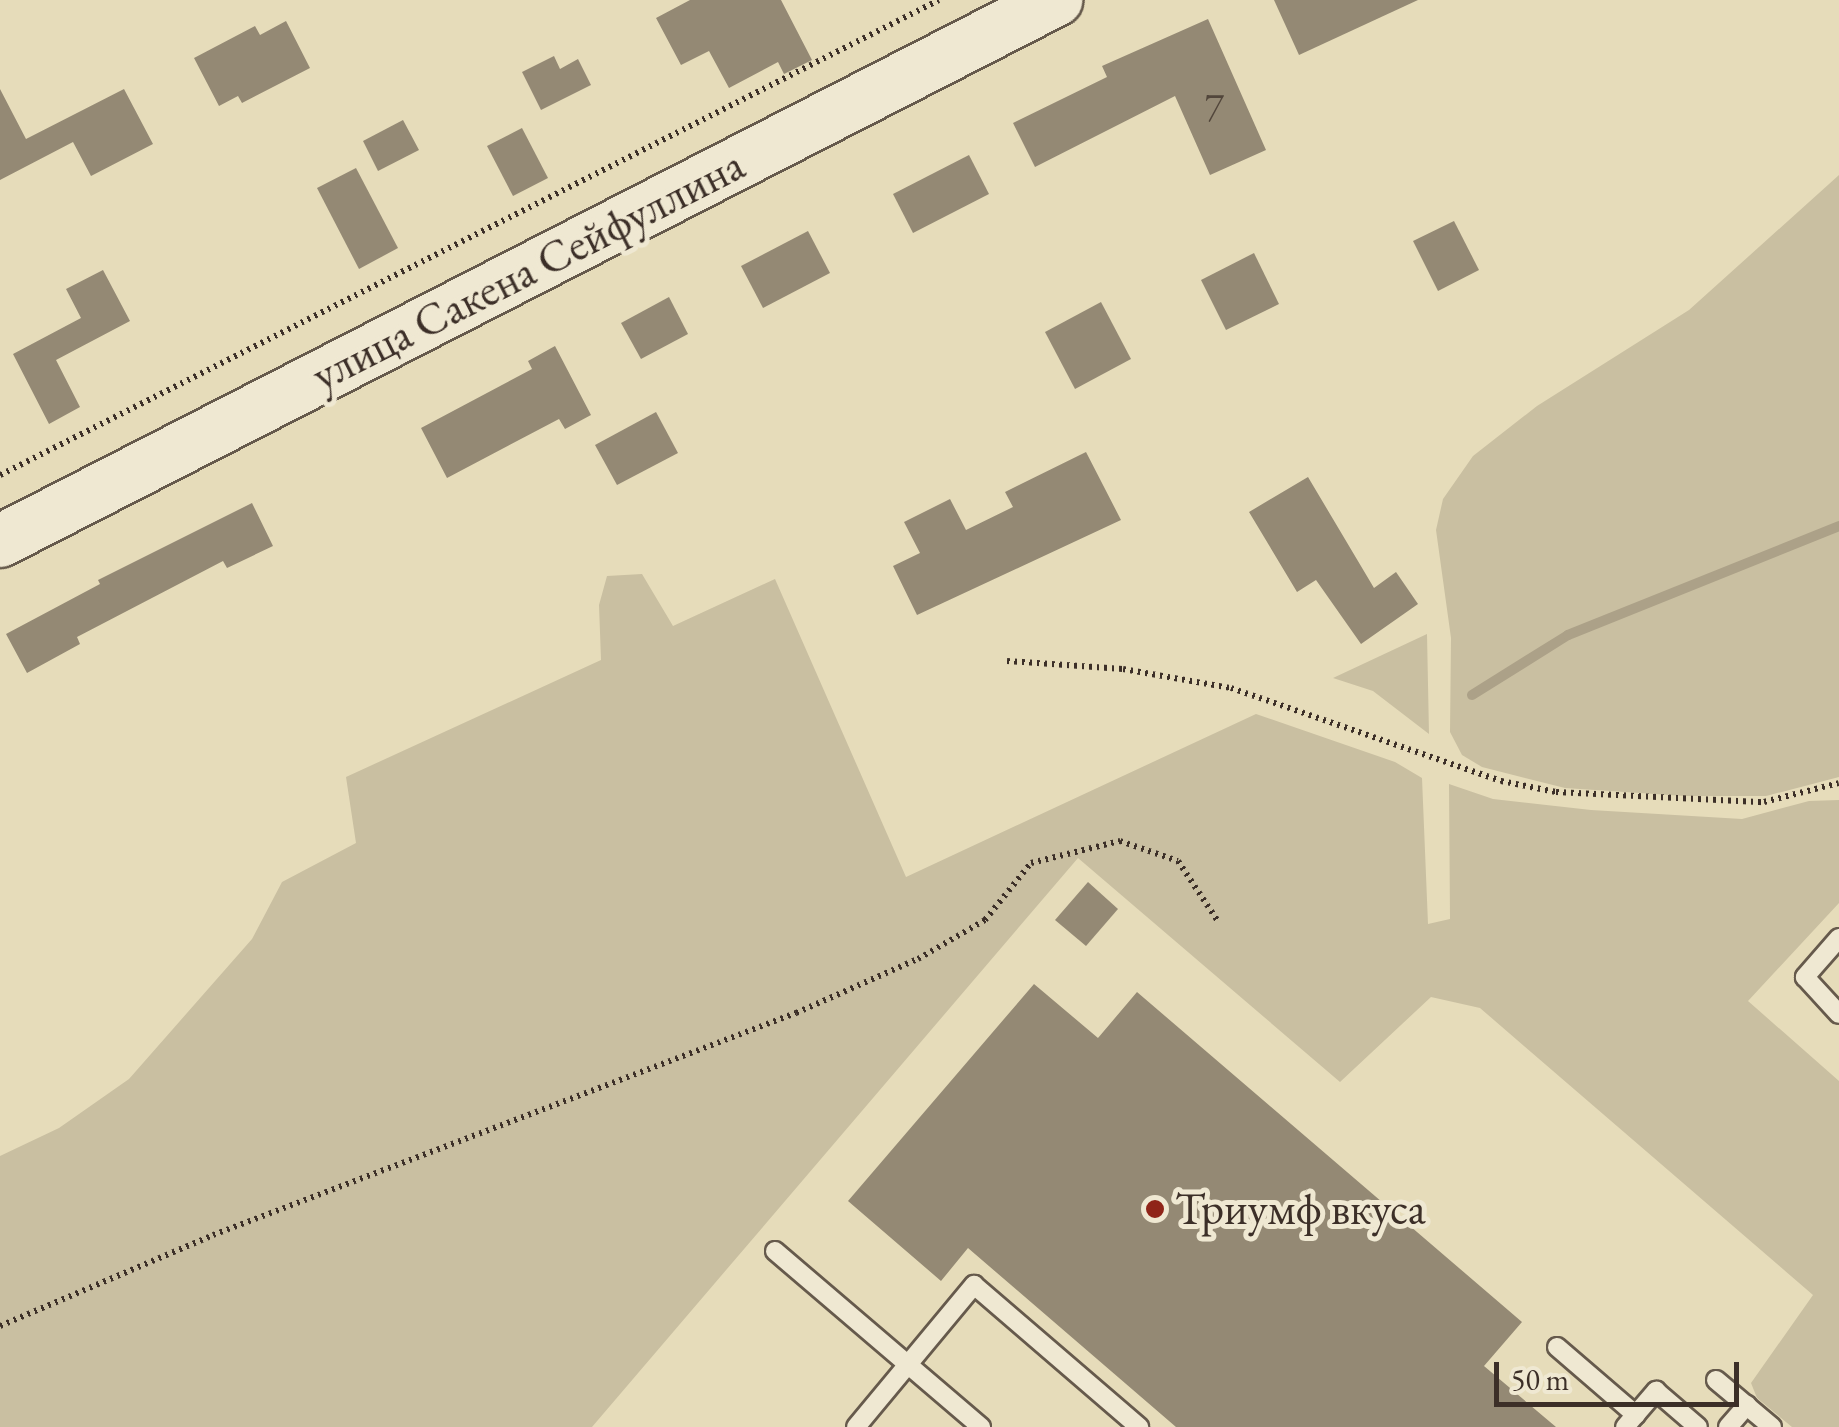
<!DOCTYPE html>
<html>
<head>
<meta charset="utf-8">
<style>
	body { margin:0 }
	#map { position:relative; width:1839px; height:1427px; overflow:hidden; background:#e6dcba; font-family:"EB Garamond",serif }
	div>[style] { position:absolute }
	.green>* { inset:0; background:#c9bfa1 }
	.stream>* { height:10px; margin:-5px; padding:0 5px; transform-origin:5px; border-radius:5px; background:#aca188 }
	.building>* { inset:0; background:#948974 }
	.path>* { height:6px; margin-top:-3px; transform-origin:0; background:repeating-linear-gradient(90deg,#3c2f28 0 2.5px,transparent 0 7.5px) }
	.roads { filter:drop-shadow(2px 0 #665a4c) drop-shadow(-2px 0 #665a4c) drop-shadow(0 2px #665a4c) drop-shadow(0 -2px #665a4c) }
	.lane>* { height:18px; margin:-9px; padding:0 9px; transform-origin:9px; border-radius:9px; background:#efe8d2 }
	.secondary>* { height:52px; margin:-26px; padding:0 26px; transform-origin:26px; border-radius:26px; background:#efe8d2 }
	.dots>* { width:28px; height:28px; translate:-50% -50%; box-sizing:border-box; border:5px solid #efe8d2; border-radius:50% }
	span { translate:-50% -50%; white-space:nowrap; text-align:center; line-height:1.15; -webkit-text-stroke:10px #efe8d2; paint-order:stroke }
	.number-label { font-size:40px; color:#52463b }
	.number-label span { -webkit-text-stroke-width:0 }
	.street-label { font-size:45px; color:#3c2f28 }
	.poi-label { font-size:45px; color:#3c2f28 }
	.left { translate:0 -50%; text-align:left }
	.scale { position:absolute; left:1494px; top:1362px; width:245px; height:45px; box-sizing:border-box; border:5px solid #3c2f28; border-top:0; padding-left:12px; font-size:30px; line-height:35px; white-space:nowrap; color:#3c2f28; -webkit-text-stroke:8px #efe8d2; paint-order:stroke }
</style>
</head>
<body>
<div id="map">
	<div class="green">
		<i style="clip-path:polygon(1839px 175px,1839px 777px,1766px 796px,1685px 796px,1565px 788px,1482px 767px,1462px 755px,1450px 732px,1451px 638px,1436px 530px,1443px 499px,1473px 456px,1537px 406px,1689px 310px)"></i>
		<i style="clip-path:polygon(642px 574px,673px 626px,775px 579px,906px 877px,1256px 714px,1395px 762px,1422px 778px,1428px 924px,1450px 919px,1449px 784px,1493px 799px,1591px 810px,1742px 819px,1809px 801px,1839px 800px,1839px 903px,1748px 1001px,1839px 1081px,1839px 1427px,1792px 1427px,1757px 1398px,1751px 1383px,1813px 1295px,1480px 1008px,1431px 997px,1340px 1082px,1078px 858px,592px 1427px,0 1427px,0 1156px,59px 1128px,129px 1079px,252px 939px,282px 882px,356px 843px,346px 777px,601px 660px,599px 605px,607px 576px)"></i>
		<i style="clip-path:polygon(1427px 634px,1429px 734px,1373px 691px,1333px 678px)"></i>
	</div>
	<div class="stream">
		<i style="left:1472px;top:695px;width:113px;rotate:-32deg"></i>
		<i style="left:1568px;top:635px;width:292px;rotate:-21.9deg"></i>
	</div>
	<div class="building">
		<i style="clip-path:polygon(690px 0,781px 0,812px 60px,784px 74px,778px 62px,729px 88px,709px 51px,681px 65px,656px 18px)"></i>
		<i style="clip-path:polygon(1274px 0,1418px 0,1299px 55px)"></i>
		<i style="clip-path:polygon(1208px 19px,1266px 150px,1210px 175px,1175px 96px,1035px 167px,1013px 123px,1107px 77px,1102px 66px)"></i>
		<i style="clip-path:polygon(286px 21px,310px 68px,242px 103px,238px 96px,219px 106px,194px 58px,255px 26px,260px 35px)"></i>
		<i style="clip-path:polygon(554px 56px,560px 69px,578px 59px,591px 85px,541px 110px,522px 72px)"></i>
		<i style="clip-path:polygon(0 89px,26px 139px,124px 89px,153px 144px,91px 176px,73px 142px,0 180px)"></i>
		<i style="clip-path:polygon(403px 120px,419px 150px,378px 171px,363px 141px)"></i>
		<i style="clip-path:polygon(522px 128px,548px 178px,513px 196px,487px 146px)"></i>
		<i style="clip-path:polygon(969px 155px,989px 194px,913px 233px,893px 194px)"></i>
		<i style="clip-path:polygon(356px 168px,398px 248px,359px 269px,317px 188px)"></i>
		<i style="clip-path:polygon(1454px 221px,1479px 270px,1438px 291px,1413px 241px)"></i>
		<i style="clip-path:polygon(808px 231px,830px 273px,763px 308px,741px 266px)"></i>
		<i style="clip-path:polygon(1254px 253px,1279px 304px,1226px 330px,1201px 280px)"></i>
		<i style="clip-path:polygon(103px 270px,130px 321px,56px 360px,80px 407px,49px 424px,13px 354px,81px 318px,66px 289px)"></i>
		<i style="clip-path:polygon(669px 297px,688px 334px,641px 359px,621px 323px)"></i>
		<i style="clip-path:polygon(1101px 302px,1131px 359px,1075px 389px,1045px 332px)"></i>
		<i style="clip-path:polygon(555px 346px,591px 415px,565px 429px,559px 419px,447px 478px,421px 428px,532px 369px,528px 361px)"></i>
		<i style="clip-path:polygon(656px 412px,678px 453px,617px 485px,595px 445px)"></i>
		<i style="clip-path:polygon(1086px 452px,1121px 520px,917px 615px,893px 566px,920px 553px,904px 522px,950px 499px,966px 530px,1013px 507px,1005px 492px)"></i>
		<i style="clip-path:polygon(1308px 477px,1374px 588px,1396px 572px,1418px 604px,1361px 644px,1316px 580px,1297px 592px,1249px 512px)"></i>
		<i style="clip-path:polygon(252px 503px,273px 546px,227px 568px,223px 561px,77px 637px,80px 644px,27px 673px,6px 634px,100px 584px,98px 580px)"></i>
		<i style="clip-path:polygon(1088px 882px,1118px 909px,1086px 946px,1055px 920px)"></i>
		<i style="clip-path:polygon(1034px 984px,1098px 1038px,1137px 992px,1522px 1322px,1484px 1366px,1556px 1427px,1176px 1427px,968px 1248px,941px 1281px,848px 1201px)"></i>
	</div>
	<div class="path">
		<i style="left:0;top:475px;width:1052px;rotate:-26.83deg"></i>
		<i style="left:1007px;top:661px;width:116px;rotate:3.9deg"></i>
		<i style="left:1123px;top:669px;width:110px;rotate:10deg"></i>
		<i style="left:1231px;top:688px;width:286px;rotate:19deg"></i>
		<i style="left:1501px;top:781px;width:56px;rotate:11.3deg"></i>
		<i style="left:1556px;top:792px;width:208px;rotate:2.8deg"></i>
		<i style="left:1764px;top:802px;width:77px;rotate:-14.2deg"></i>
		<i style="left:0;top:1326px;width:232px;rotate:-23.1deg"></i>
		<i style="left:213px;top:1235px;width:624px;rotate:-20.85deg"></i>
		<i style="left:796px;top:1013px;width:133px;rotate:-23.9deg"></i>
		<i style="left:918px;top:959px;width:78px;rotate:-30.2deg"></i>
		<i style="left:985px;top:920px;width:73px;rotate:-51.1deg"></i>
		<i style="left:1031px;top:863px;width:92px;rotate:-13.9deg"></i>
		<i style="left:1120px;top:841px;width:61px;rotate:19deg"></i>
		<i style="left:1178px;top:861px;width:74px;rotate:56.5deg"></i>
	</div>
	<div class="roads">
		<div class="lane">
			<i style="left:1839px;top:938px;width:52px;rotate:131.1deg"></i>
			<i style="left:1805px;top:977px;width:50px;rotate:47.4deg"></i>
			<i style="left:775px;top:1251px;width:271px;rotate:40.5deg"></i>
			<i style="left:1557px;top:1347px;width:104px;rotate:40.7deg"></i>
			<i style="left:1716px;top:1380px;width:73px;rotate:40deg"></i>
			<i style="left:856px;top:1427px;width:185px;rotate:-50.3deg"></i>
			<i style="left:974px;top:1285px;width:218px;rotate:40.7deg"></i>
			<i style="left:1625px;top:1427px;width:48px;rotate:-49.3deg"></i>
			<i style="left:1656px;top:1391px;width:55px;rotate:40.6deg"></i>
			<i style="left:1728px;top:1427px;width:29px;rotate:-49deg"></i>
		</div>
		<div class="secondary">
			<i style="left:0;top:541px;width:1187px;rotate:-27.13deg"></i>
		</div>
	</div>
	<div class="dots">
		<i style="left:1155px;top:1209px;background:#8f2418"></i>
	</div>
	<div class="number-label">
		<span style="left:1214px;top:107px">7</span>
	</div>
	<div class="street-label">
		<span style="left:528px;top:270px;rotate:-27deg">улица Сакена Сейфуллина</span>
	</div>
	<div class="poi-label">
		<span class="left" style="left:1175px;top:1209px">Триумф вкуса</span>
	</div>
	<div class="scale">50 m</div>
</div>
</body>
</html>
